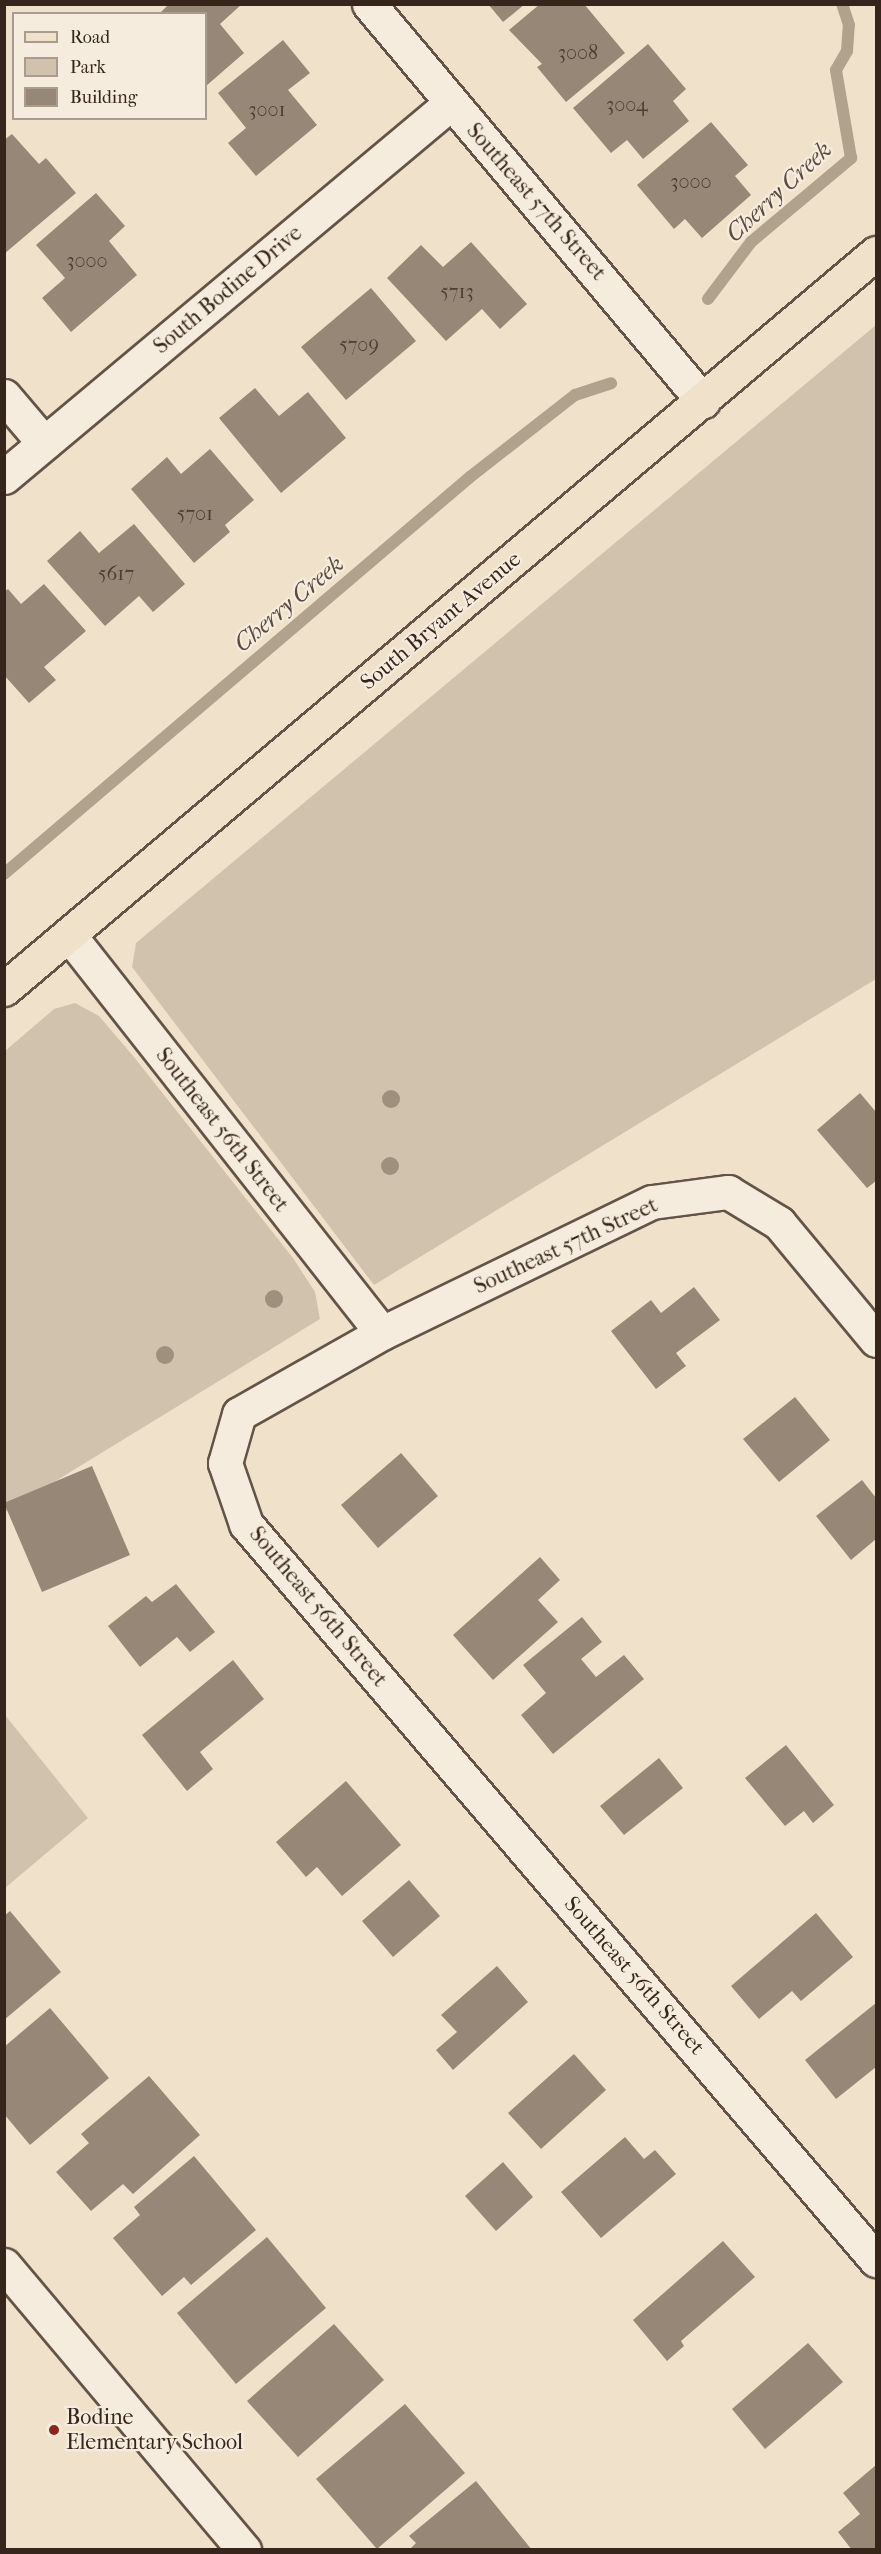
<!DOCTYPE html>
<html>
<head>
<meta charset="utf-8">
<style>
	body { margin:0 }
	#map { position:relative; width:881px; height:2554px; overflow:hidden; background:#f0e2ca; font-family:"IM FELL French Canon",serif }
	div>[style] { position:absolute }
	.green>* { inset:0; background:#d0c2ac }
	.stream>* { height:12px; margin:-6px; padding:0 6px; transform-origin:6px; border-radius:6px; background:#b1a28e }
	.building>* { inset:0; background:#978776 }
	.roads { filter:drop-shadow(2px 0 #645447) drop-shadow(-2px 0 #645447) drop-shadow(0 2px #645447) drop-shadow(0 -2px #645447) }
	.minor>* { height:33px; margin:-16.5px; padding:0 16.5px; transform-origin:16.5px; border-radius:16.5px; background:#f5ecdd }
	.major>* { height:33px; margin:-16.5px; padding:0 16.5px; transform-origin:16.5px; border-radius:16.5px; background:#f0e2ca }
	.trees>* { width:18px; height:18px; margin:-9px; border-radius:50%; background:#9f907e }
	.dots>* { width:16px; height:16px; translate:-50% -50%; box-sizing:border-box; border:3px solid #f5ecdd; border-radius:50% }
	span { translate:-50% -50%; white-space:nowrap; text-align:center; line-height:1.15; -webkit-text-stroke:4.5px #f5ecdd; paint-order:stroke }
	.number-label { font-size:20px; color:#4e3e32 }
	.number-label span { -webkit-text-stroke-width:0 }
	.street-label { font-size:22px; color:#36251b }
	.poi-label { font-size:22px; color:#36251b }
	.left { translate:0 -50%; text-align:left }
	.water-label { font-size:24px; color:#5b4a3e; font-style:italic }
	.frame { position:absolute; inset:0; border:6px solid #36251b; pointer-events:none }
	.legend { position:absolute; left:12px; top:12px; width:195px; height:108px; box-sizing:border-box; background:#f5ecdd; border:2px solid #a99c8f; margin:0; padding:8px 10px; list-style:none; font-size:18px; color:#36251b }
	.legend li { display:flex; align-items:center; gap:12px; height:30px }
	.legend b { width:30px; border:2px solid #a99c8f }
</style>
</head>
<body>
<div id="map">
	<div class="green">
		<i style="clip-path:polygon(876px 325px,876px 979px,374px 1285px,132px 967px,136px 943px)"></i>
		<i style="clip-path:polygon(75px 1003px,99px 1016px,134px 1057px,293px 1258px,315px 1292px,320px 1319px,5px 1512px,5px 1051px,54px 1009px)"></i>
		<i style="clip-path:polygon(5px 1715px,88px 1818px,5px 1888px,4px 1888px)"></i>
	</div>
	<div class="stream">
		<i style="left:708px;top:299px;width:71px;rotate:-53deg"></i>
		<i style="left:751px;top:242px;width:131px;rotate:-40deg"></i>
		<i style="left:851px;top:158px;width:89px;rotate:-99.7deg"></i>
		<i style="left:836px;top:70px;width:22px;rotate:-60deg"></i>
		<i style="left:847px;top:51px;width:26px;rotate:-86deg"></i>
		<i style="left:849px;top:25px;width:22px;rotate:-108deg"></i>
		<i style="left:4px;top:874px;width:612px;rotate:-40.43deg"></i>
		<i style="left:470px;top:477px;width:133px;rotate:-38deg"></i>
		<i style="left:575px;top:395px;width:38px;rotate:-18deg"></i>
	</div>
	<div class="building">
		<i style="clip-path:polygon(169px 4px,242px 4px,220px 24px,244px 53px,206px 86px,206px 14px,159px 14px)"></i>
		<i style="clip-path:polygon(488px 4px,525px 4px,503px 22px)"></i>
		<i style="clip-path:polygon(540px 4px,584px 4px,625px 53px,566px 102px,537px 67px,542px 64px,509px 30px)"></i>
		<i style="clip-path:polygon(283px 40px,310px 73px,288px 90px,317px 125px,256px 176px,228px 143px,246px 128px,218px 93px)"></i>
		<i style="clip-path:polygon(648px 44px,686px 89px,673px 101px,689px 121px,643px 159px,627px 140px,611px 153px,573px 108px)"></i>
		<i style="clip-path:polygon(711px 122px,748px 165px,735px 176px,751px 195px,702px 238px,685px 219px,674px 229px,637px 185px)"></i>
		<i style="clip-path:polygon(12px 134px,39px 164px,46px 158px,76px 193px,4px 254px,4px 140px)"></i>
		<i style="clip-path:polygon(96px 193px,125px 226px,109px 241px,137px 275px,71px 332px,42px 298px,65px 278px,36px 245px)"></i>
		<i style="clip-path:polygon(471px 242px,527px 304px,500px 329px,482px 309px,446px 341px,387px 278px,421px 245px,443px 267px)"></i>
		<i style="clip-path:polygon(371px 288px,416px 341px,346px 400px,301px 347px)"></i>
		<i style="clip-path:polygon(255px 388px,279px 416px,308px 392px,346px 438px,281px 493px,219px 418px)"></i>
		<i style="clip-path:polygon(210px 449px,254px 500px,225px 525px,230px 532px,194px 563px,131px 489px,167px 457px,181px 474px)"></i>
		<i style="clip-path:polygon(134px 524px,185px 584px,153px 612px,139px 596px,105px 626px,47px 561px,80px 531px,99px 553px)"></i>
		<i style="clip-path:polygon(44px 584px,86px 631px,44px 667px,56px 680px,29px 703px,4px 675px,4px 592px,8px 589px,21px 604px)"></i>
		<i style="clip-path:polygon(860px 1093px,876px 1112px,876px 1181px,867px 1188px,817px 1130px)"></i>
		<i style="clip-path:polygon(694px 1287px,720px 1320px,676px 1353px,686px 1366px,656px 1389px,611px 1331px,651px 1300px,661px 1313px)"></i>
		<i style="clip-path:polygon(795px 1397px,830px 1440px,779px 1482px,743px 1439px)"></i>
		<i style="clip-path:polygon(401px 1453px,438px 1496px,378px 1548px,341px 1505px)"></i>
		<i style="clip-path:polygon(92px 1466px,130px 1555px,42px 1592px,4px 1503px)"></i>
		<i style="clip-path:polygon(862px 1480px,876px 1498px,876px 1539px,851px 1560px,816px 1516px)"></i>
		<i style="clip-path:polygon(540px 1557px,560px 1580px,538px 1600px,558px 1622px,493px 1680px,453px 1635px)"></i>
		<i style="clip-path:polygon(176px 1584px,215px 1632px,190px 1652px,177px 1637px,140px 1667px,108px 1626px,146px 1596px,152px 1602px)"></i>
		<i style="clip-path:polygon(582px 1617px,602px 1642px,581px 1659px,596px 1677px,624px 1655px,644px 1679px,553px 1754px,521px 1715px,546px 1693px,523px 1665px)"></i>
		<i style="clip-path:polygon(233px 1660px,264px 1699px,200px 1752px,213px 1769px,187px 1791px,142px 1735px)"></i>
		<i style="clip-path:polygon(786px 1745px,834px 1805px,813px 1823px,804px 1811px,785px 1826px,745px 1778px)"></i>
		<i style="clip-path:polygon(659px 1758px,683px 1788px,624px 1835px,600px 1806px)"></i>
		<i style="clip-path:polygon(346px 1781px,401px 1845px,342px 1896px,317px 1867px,306px 1877px,276px 1842px)"></i>
		<i style="clip-path:polygon(409px 1880px,440px 1916px,393px 1957px,362px 1921px)"></i>
		<i style="clip-path:polygon(10px 1911px,61px 1972px,4px 2020px,4px 1916px)"></i>
		<i style="clip-path:polygon(816px 1913px,853px 1957px,801px 2001px,792px 1991px,759px 2019px,731px 1986px)"></i>
		<i style="clip-path:polygon(497px 1966px,528px 2002px,453px 2070px,436px 2050px,457px 2032px,441px 2015px)"></i>
		<i style="clip-path:polygon(876px 2003px,876px 2067px,836px 2099px,805px 2060px)"></i>
		<i style="clip-path:polygon(50px 2008px,109px 2078px,30px 2145px,4px 2114px,4px 2047px)"></i>
		<i style="clip-path:polygon(574px 2054px,606px 2090px,541px 2149px,508px 2113px)"></i>
		<i style="clip-path:polygon(149px 2076px,200px 2135px,133px 2194px,123px 2184px,91px 2211px,56px 2172px,89px 2143px,81px 2134px)"></i>
		<i style="clip-path:polygon(625px 2137px,644px 2159px,655px 2150px,676px 2174px,601px 2238px,561px 2192px)"></i>
		<i style="clip-path:polygon(194px 2156px,256px 2230px,191px 2285px,184px 2277px,162px 2296px,113px 2238px,140px 2215px,134px 2207px)"></i>
		<i style="clip-path:polygon(503px 2162px,533px 2197px,496px 2231px,465px 2196px)"></i>
		<i style="clip-path:polygon(267px 2237px,326px 2308px,236px 2384px,177px 2313px)"></i>
		<i style="clip-path:polygon(723px 2241px,755px 2277px,681px 2341px,684px 2346px,667px 2361px,633px 2320px)"></i>
		<i style="clip-path:polygon(334px 2324px,384px 2380px,298px 2457px,247px 2401px)"></i>
		<i style="clip-path:polygon(808px 2343px,843px 2382px,765px 2449px,732px 2409px)"></i>
		<i style="clip-path:polygon(405px 2404px,465px 2473px,377px 2549px,316px 2479px)"></i>
		<i style="clip-path:polygon(876px 2465px,876px 2550px,852px 2550px,838px 2532px,860px 2514px,843px 2493px)"></i>
		<i style="clip-path:polygon(476px 2481px,532px 2550px,409px 2550px,416px 2543px,409px 2536px)"></i>
	</div>
	<div class="roads">
		<div class="minor">
			<i style="left:369px;top:4px;width:519px;rotate:49.93deg"></i>
			<i style="left:4px;top:396px;width:62px;rotate:49.6deg"></i>
			<i style="left:4px;top:477px;width:583px;rotate:-39.92deg"></i>
			<i style="left:69px;top:935px;width:506px;rotate:51.82deg"></i>
			<i style="left:382px;top:1333px;width:164px;rotate:150.5deg"></i>
			<i style="left:239px;top:1414px;width:51px;rotate:105.9deg"></i>
			<i style="left:225px;top:1463px;width:65px;rotate:71deg"></i>
			<i style="left:246px;top:1524px;width:969px;rotate:49.44deg"></i>
			<i style="left:382px;top:1333px;width:300px;rotate:-25.9deg"></i>
			<i style="left:652px;top:1202px;width:77px;rotate:-7.5deg"></i>
			<i style="left:728px;top:1192px;width:60px;rotate:31.3deg"></i>
			<i style="left:779px;top:1223px;width:152px;rotate:50.3deg"></i>
			<i style="left:4px;top:2265px;width:373px;rotate:49.9deg"></i>
		</div>
		<div class="major">
			<i style="left:4px;top:989px;width:1141px;rotate:-40.17deg"></i>
		</div>
	</div>
	<div class="trees">
		<i style="left:391px;top:1099px"></i>
		<i style="left:390px;top:1166px"></i>
		<i style="left:274px;top:1299px"></i>
		<i style="left:165px;top:1355px"></i>
	</div>
	<div class="dots">
		<i style="left:54px;top:2430px;background:#8f2418"></i>
	</div>
	<div class="number-label">
		<span style="left:578px;top:52px">3008</span>
		<span style="left:627px;top:104px">3004</span>
		<span style="left:267px;top:109px">3001</span>
		<span style="left:691px;top:181px">3000</span>
		<span style="left:87px;top:260px">3000</span>
		<span style="left:457px;top:291px">5713</span>
		<span style="left:359px;top:344px">5709</span>
		<span style="left:195px;top:513px">5701</span>
		<span style="left:116px;top:573px">5617</span>
	</div>
	<div class="street-label">
		<span style="left:536px;top:202px;rotate:49deg">Southeast 57th Street</span>
		<span style="left:228px;top:290px;rotate:-40deg">South Bodine Drive</span>
		<span style="left:441px;top:621px;rotate:-40deg">South Bryant Avenue</span>
		<span style="left:222px;top:1130px;rotate:52deg">Southeast 56th Street</span>
		<span style="left:566px;top:1246px;rotate:-25deg">Southeast 57th Street</span>
		<span style="left:318px;top:1607px;rotate:50deg">Southeast 56th Street</span>
		<span style="left:634px;top:1976px;rotate:49deg">Southeast 56th Street</span>
	</div>
	<div class="poi-label">
		<span class="left" style="left:66px;top:2430px">Bodine<br>Elementary School</span>
	</div>
	<div class="water-label">
		<span style="left:779px;top:192px;rotate:-43deg">Cherry Creek</span>
		<span style="left:289px;top:604px;rotate:-40deg">Cherry Creek</span>
	</div>
	<div class="frame"></div>
	<ul class="legend">
	<li><b style="height:8px;background:#f0e2ca"></b>Road</li>
	<li><b style="height:16px;background:#d0c2ac"></b>Park</li>
	<li><b style="height:16px;background:#978776"></b>Building</li>
	</ul>
</div>
</body>
</html>
